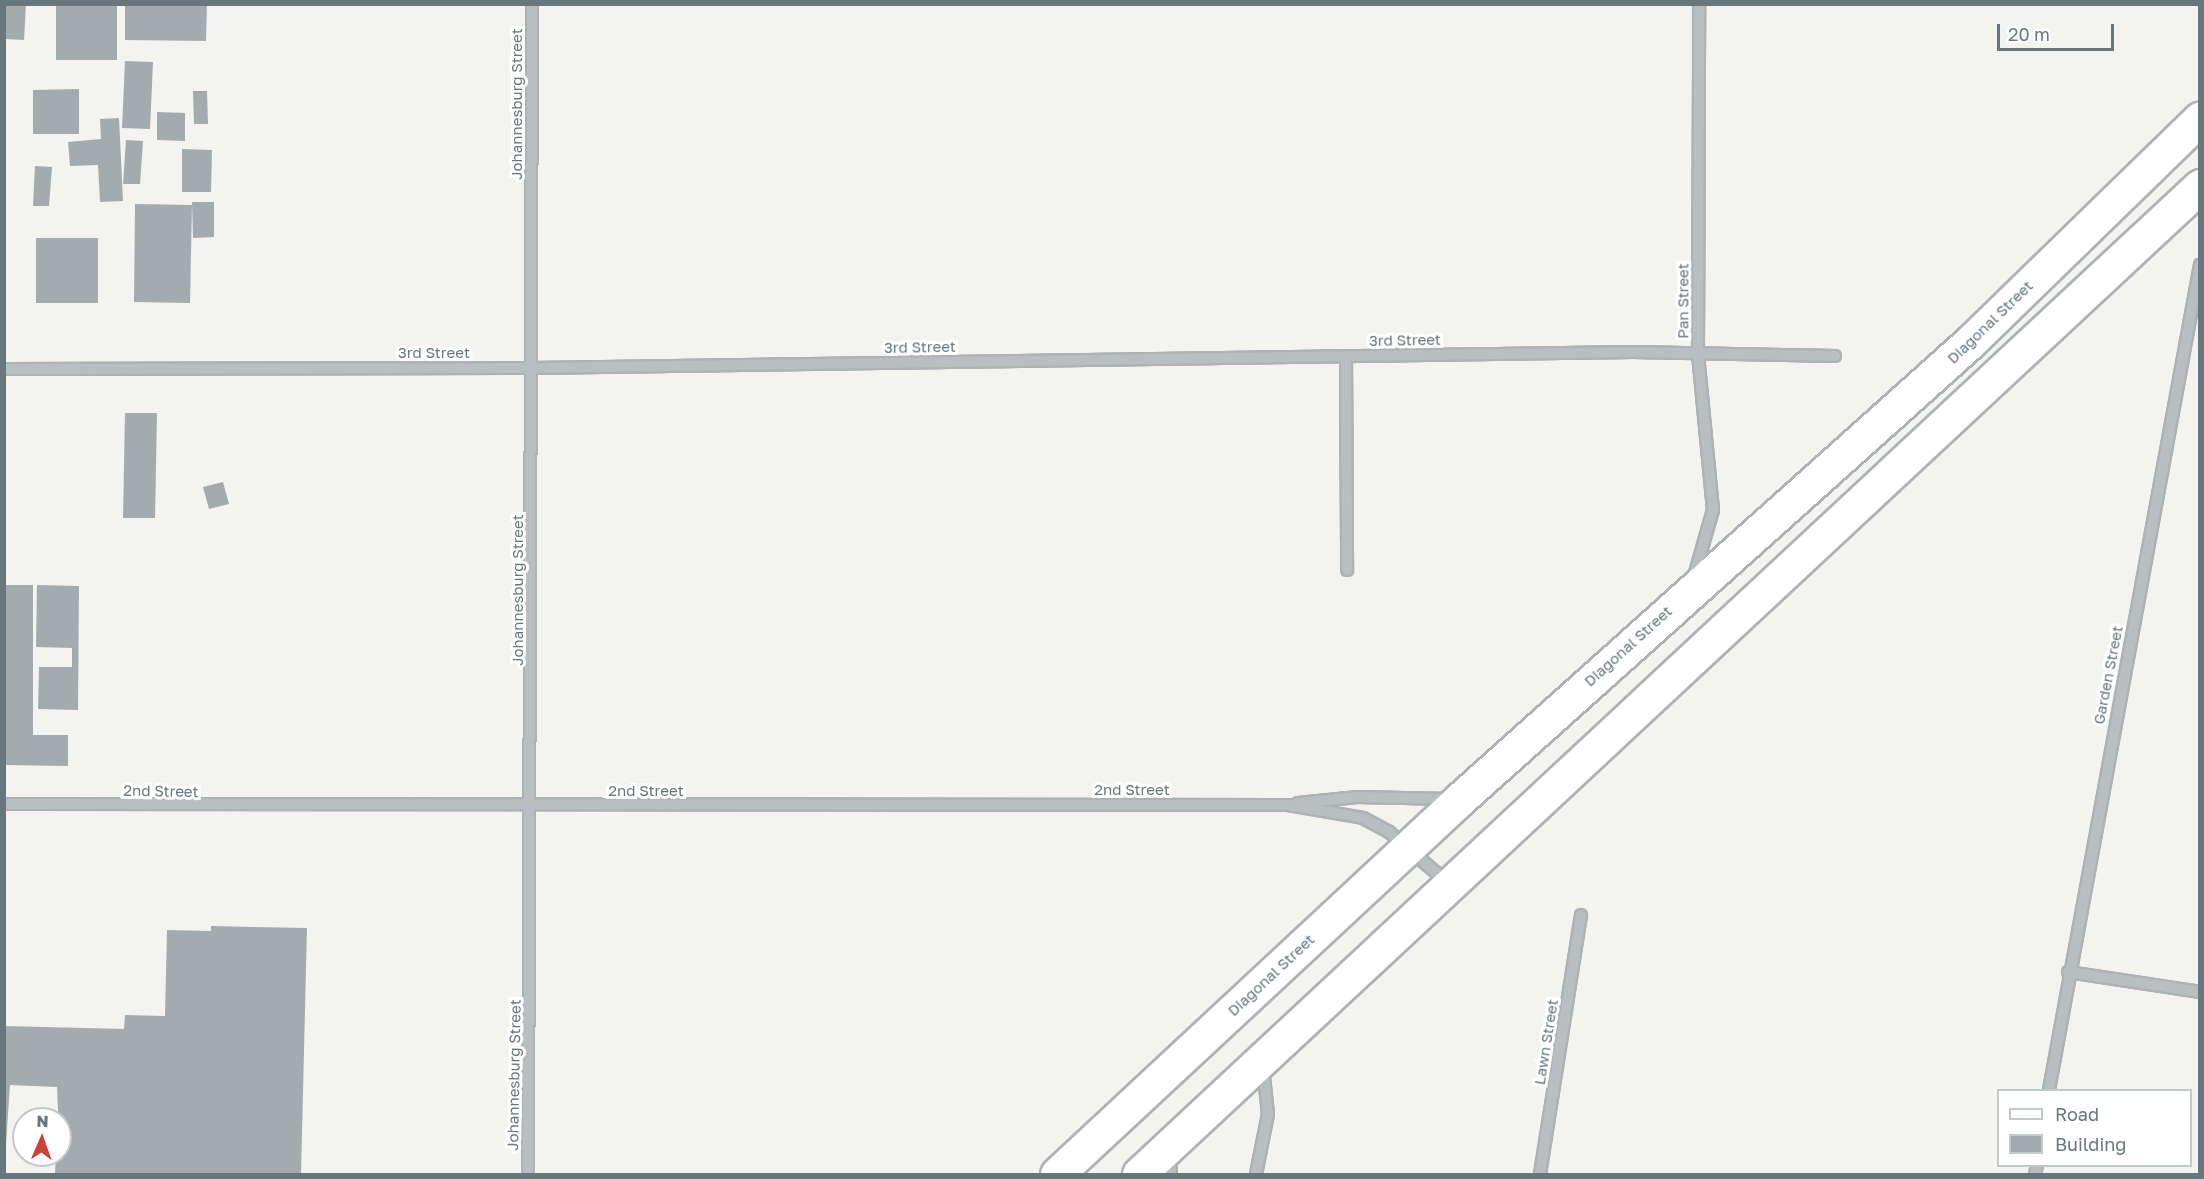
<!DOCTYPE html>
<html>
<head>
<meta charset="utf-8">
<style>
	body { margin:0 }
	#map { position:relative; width:2204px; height:1179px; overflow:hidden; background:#f3f3f0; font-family:"Golos Text",sans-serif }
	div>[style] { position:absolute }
	.building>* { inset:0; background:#a3abae }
	.roads { filter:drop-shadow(2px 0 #adb2b4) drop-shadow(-2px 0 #adb2b4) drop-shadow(0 2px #adb2b4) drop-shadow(0 -2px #adb2b4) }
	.minor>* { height:10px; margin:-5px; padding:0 5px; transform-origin:5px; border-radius:5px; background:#b9bec0 }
	.major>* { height:33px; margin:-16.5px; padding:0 16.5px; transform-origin:16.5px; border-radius:16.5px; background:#fff }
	span { translate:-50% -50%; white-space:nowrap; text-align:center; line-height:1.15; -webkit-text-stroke:6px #fff; paint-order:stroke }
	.street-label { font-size:15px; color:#66777d }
	.frame { position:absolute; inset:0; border:6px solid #66777d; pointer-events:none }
	.legend { position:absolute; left:1997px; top:1089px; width:195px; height:78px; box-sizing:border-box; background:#fff; border:2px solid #c2c9cb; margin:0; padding:8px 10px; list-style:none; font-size:18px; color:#66777d }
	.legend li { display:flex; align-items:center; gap:12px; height:30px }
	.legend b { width:30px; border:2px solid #c2c9cb }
	.north { position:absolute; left:12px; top:1107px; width:60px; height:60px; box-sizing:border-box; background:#fff; border:2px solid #c2c9cb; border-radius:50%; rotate:2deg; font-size:16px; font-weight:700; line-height:24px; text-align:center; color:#66777d }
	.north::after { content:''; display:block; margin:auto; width:21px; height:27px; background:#cd4237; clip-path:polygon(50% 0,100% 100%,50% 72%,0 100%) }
	.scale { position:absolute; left:1997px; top:24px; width:117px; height:27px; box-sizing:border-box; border:3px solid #66777d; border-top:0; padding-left:8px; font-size:18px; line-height:21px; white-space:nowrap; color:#66777d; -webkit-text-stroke:4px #fff; paint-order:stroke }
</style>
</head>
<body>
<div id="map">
	<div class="building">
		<i style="clip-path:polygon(4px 4px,26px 4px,24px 40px,4px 39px)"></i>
		<i style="clip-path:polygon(56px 4px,117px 4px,117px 60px,56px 60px)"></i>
		<i style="clip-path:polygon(125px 4px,207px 4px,206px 41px,125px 40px)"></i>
		<i style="clip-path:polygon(125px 61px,153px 62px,150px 129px,122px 128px)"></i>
		<i style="clip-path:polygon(79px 89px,79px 134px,33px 134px,33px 90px)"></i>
		<i style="clip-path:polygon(193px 91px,207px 91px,208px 124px,194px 124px)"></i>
		<i style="clip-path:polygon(157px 112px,185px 113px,185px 141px,157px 140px)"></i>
		<i style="clip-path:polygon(119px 118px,123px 201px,100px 202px,98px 165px,70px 166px,68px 142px,101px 139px,100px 119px)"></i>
		<i style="clip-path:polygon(126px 140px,143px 141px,140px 184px,123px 184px)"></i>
		<i style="clip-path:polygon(182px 149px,212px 150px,211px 192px,182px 192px)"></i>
		<i style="clip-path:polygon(35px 166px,52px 167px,49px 206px,33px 206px)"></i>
		<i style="clip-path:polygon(192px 202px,214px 202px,214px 237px,193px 238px)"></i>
		<i style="clip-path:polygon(135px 204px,192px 205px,190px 303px,134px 302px)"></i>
		<i style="clip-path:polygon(36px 238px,98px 238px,98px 303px,36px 303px)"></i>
		<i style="clip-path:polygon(125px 413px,157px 413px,155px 518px,123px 518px)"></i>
		<i style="clip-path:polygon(223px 482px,229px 504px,209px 509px,203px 487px)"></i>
		<i style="clip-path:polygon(4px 585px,33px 585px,33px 735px,68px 735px,68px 766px,4px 765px)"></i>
		<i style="clip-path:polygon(37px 585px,79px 586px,78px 710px,38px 709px,39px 667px,72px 667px,72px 648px,36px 647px)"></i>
		<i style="clip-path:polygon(211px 926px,307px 928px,301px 1174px,55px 1174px,56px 1155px,60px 1155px,57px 1087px,10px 1085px,4px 1174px,4px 1026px,124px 1029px,125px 1015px,165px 1016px,167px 930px,211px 931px)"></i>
	</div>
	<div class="roads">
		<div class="minor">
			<i style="left:1346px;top:356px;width:214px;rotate:89.7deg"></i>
			<i style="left:4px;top:369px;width:529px;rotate:-0.11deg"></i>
			<i style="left:533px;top:368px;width:1100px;rotate:-0.83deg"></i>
			<i style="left:1633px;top:352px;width:202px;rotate:1.1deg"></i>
			<i style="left:1695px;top:573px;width:66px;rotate:-74.1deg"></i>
			<i style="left:1713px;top:510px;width:157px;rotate:-95.5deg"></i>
			<i style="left:1698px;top:354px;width:350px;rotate:-89.8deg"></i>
			<i style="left:1298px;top:803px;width:60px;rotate:-5.7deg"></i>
			<i style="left:1358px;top:797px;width:92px;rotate:1.2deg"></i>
			<i style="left:4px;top:804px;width:1284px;rotate:0.04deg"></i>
			<i style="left:1288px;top:805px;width:76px;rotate:9.8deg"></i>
			<i style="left:1363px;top:818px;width:30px;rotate:28deg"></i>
			<i style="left:1389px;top:832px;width:78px;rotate:40.8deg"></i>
			<i style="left:2068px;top:972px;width:134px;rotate:8.6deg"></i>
			<i style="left:2049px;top:1090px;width:839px;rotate:-79.63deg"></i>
			<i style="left:1170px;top:1155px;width:19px;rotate:87deg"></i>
			<i style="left:528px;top:1174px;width:1170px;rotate:-89.8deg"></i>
			<i style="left:1256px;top:1174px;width:61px;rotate:-78.7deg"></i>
			<i style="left:1268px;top:1114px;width:47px;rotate:-96.1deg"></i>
			<i style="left:1540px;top:1174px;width:262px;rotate:-81deg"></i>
			<i style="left:2035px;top:1174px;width:8px;rotate:-76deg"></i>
		</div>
		<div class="major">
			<i style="left:1057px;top:1174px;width:550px;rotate:-42.94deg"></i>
			<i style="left:1460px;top:799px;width:683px;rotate:-41.86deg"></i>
			<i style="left:1969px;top:343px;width:322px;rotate:-44.2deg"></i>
			<i style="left:1139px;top:1174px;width:1450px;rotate:-42.96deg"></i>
		</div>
	</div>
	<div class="street-label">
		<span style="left:517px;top:104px;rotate:-90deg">Johannesburg Street</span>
		<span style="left:1683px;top:301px;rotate:-90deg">Pan Street</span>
		<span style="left:1990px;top:322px;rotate:-44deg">Diagonal Street</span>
		<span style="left:1405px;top:340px;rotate:-1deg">3rd Street</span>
		<span style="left:920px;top:347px;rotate:-1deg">3rd Street</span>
		<span style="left:434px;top:353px">3rd Street</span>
		<span style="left:518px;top:590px;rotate:-90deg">Johannesburg Street</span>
		<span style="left:1628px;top:646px;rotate:-42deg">Diagonal Street</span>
		<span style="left:2108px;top:675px;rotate:-79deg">Garden Street</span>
		<span style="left:1132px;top:790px">2nd Street</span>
		<span style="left:161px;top:791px;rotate:1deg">2nd Street</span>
		<span style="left:646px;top:791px">2nd Street</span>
		<span style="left:1271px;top:975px;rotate:-43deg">Diagonal Street</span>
		<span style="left:1546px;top:1042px;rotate:-81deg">Lawn Street</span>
		<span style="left:514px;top:1075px;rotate:-89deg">Johannesburg Street</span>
	</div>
	<div class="frame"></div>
	<ul class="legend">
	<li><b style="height:8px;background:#fff"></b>Road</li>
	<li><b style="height:16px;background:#a3abae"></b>Building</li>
	</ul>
	<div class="north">N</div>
	<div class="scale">20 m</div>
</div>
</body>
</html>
